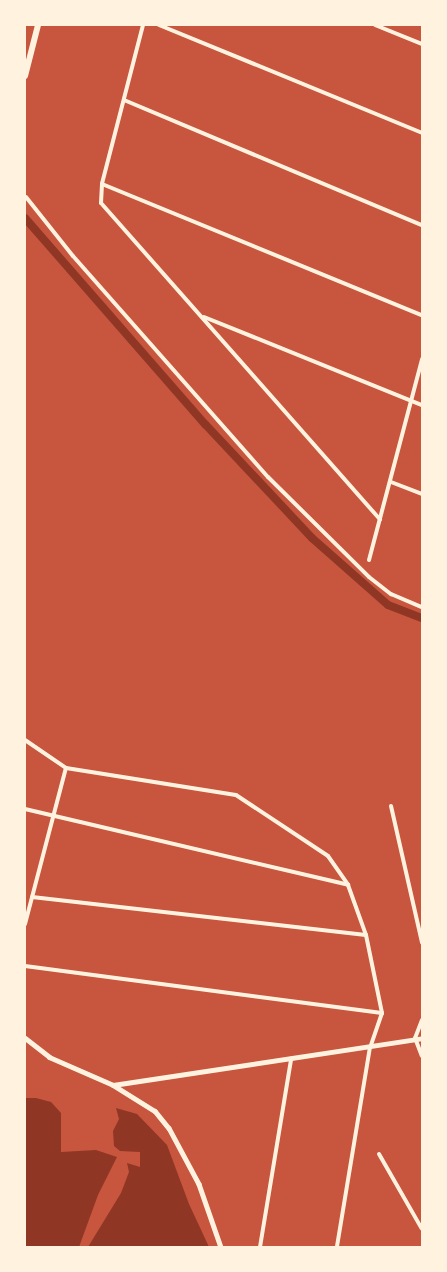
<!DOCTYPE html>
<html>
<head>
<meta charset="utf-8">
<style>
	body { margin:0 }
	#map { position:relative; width:447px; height:1272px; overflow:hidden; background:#c8553d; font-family:Raleway,sans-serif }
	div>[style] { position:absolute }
	.water>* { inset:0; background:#8f3625 }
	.canal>* { height:8px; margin:-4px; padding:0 4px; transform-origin:4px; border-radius:4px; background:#8f3625 }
	.minor>* { height:4px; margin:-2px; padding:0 2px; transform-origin:2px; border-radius:2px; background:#fff3e0 }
	.tertiary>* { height:4.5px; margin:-2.25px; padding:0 2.25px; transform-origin:2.25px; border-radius:2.25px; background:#fff3e0 }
	.secondary>* { height:5px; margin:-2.5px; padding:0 2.5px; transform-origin:2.5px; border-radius:2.5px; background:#fff3e0 }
	.motorway>* { height:6px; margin:-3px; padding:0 3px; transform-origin:3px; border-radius:3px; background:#fff3e0 }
	span { translate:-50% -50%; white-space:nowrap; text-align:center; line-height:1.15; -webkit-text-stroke:4.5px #fff3e0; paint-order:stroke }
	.frame { position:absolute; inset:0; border:26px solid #fff3e0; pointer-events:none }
</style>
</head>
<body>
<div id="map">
	<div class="water">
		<i style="clip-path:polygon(25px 1098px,36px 1098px,51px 1102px,61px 1113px,61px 1152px,96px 1150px,117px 1157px,98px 1195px,79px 1247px,25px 1247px)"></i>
		<i style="clip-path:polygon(116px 1108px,137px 1114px,167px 1145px,189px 1204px,209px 1247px,88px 1247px,121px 1193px,129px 1172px,127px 1163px,140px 1167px,140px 1152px,120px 1151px,114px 1146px,113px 1131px,119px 1119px)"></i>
	</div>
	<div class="canal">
		<i style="left:25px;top:218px;width:274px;rotate:48.9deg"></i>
		<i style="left:205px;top:424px;width:156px;rotate:46.8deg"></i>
		<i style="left:312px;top:538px;width:101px;rotate:41.4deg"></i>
		<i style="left:388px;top:605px;width:36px;rotate:21deg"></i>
	</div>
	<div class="minor">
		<i style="left:143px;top:25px;width:164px;rotate:104.5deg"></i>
		<i style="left:102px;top:184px;width:19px;rotate:93deg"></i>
		<i style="left:101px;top:203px;width:422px;rotate:48.6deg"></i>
		<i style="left:159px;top:25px;width:284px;rotate:22.3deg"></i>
		<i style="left:375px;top:25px;width:51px;rotate:22deg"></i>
		<i style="left:124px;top:100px;width:323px;rotate:22.8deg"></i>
		<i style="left:102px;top:184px;width:346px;rotate:22.3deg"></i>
		<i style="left:26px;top:197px;width:75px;rotate:51.5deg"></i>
		<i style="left:73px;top:256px;width:295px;rotate:48.6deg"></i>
		<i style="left:268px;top:477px;width:142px;rotate:44.7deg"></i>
		<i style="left:369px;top:577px;width:28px;rotate:38deg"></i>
		<i style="left:391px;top:594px;width:34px;rotate:23deg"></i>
		<i style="left:204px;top:317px;width:235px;rotate:22deg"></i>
		<i style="left:391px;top:482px;width:33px;rotate:21deg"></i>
		<i style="left:369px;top:560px;width:208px;rotate:-75.2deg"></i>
		<i style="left:25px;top:740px;width:50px;rotate:34.3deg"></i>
		<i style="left:66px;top:768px;width:172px;rotate:9deg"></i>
		<i style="left:236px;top:795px;width:110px;rotate:33.5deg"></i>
		<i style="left:328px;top:856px;width:35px;rotate:55deg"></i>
		<i style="left:348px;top:885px;width:53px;rotate:70.2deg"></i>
		<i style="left:366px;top:935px;width:80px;rotate:78.4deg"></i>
		<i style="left:382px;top:1013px;width:36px;rotate:109deg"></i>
		<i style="left:370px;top:1047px;width:203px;rotate:99.4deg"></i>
		<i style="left:391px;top:806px;width:140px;rotate:77.2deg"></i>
		<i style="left:25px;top:809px;width:332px;rotate:13.2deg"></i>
		<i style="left:32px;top:897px;width:336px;rotate:6.5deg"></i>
		<i style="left:25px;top:924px;width:161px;rotate:-75.3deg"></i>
		<i style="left:25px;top:966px;width:360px;rotate:7.5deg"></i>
		<i style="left:422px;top:1020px;width:19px;rotate:111deg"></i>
		<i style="left:415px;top:1038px;width:19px;rotate:69deg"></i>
		<i style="left:379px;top:1154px;width:86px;rotate:60.2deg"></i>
		<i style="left:260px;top:1247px;width:191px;rotate:-80.6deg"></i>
	</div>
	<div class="tertiary">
		<i style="left:113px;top:1085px;width:313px;rotate:-8.6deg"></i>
		<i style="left:113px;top:1085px;width:49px;rotate:31.8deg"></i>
		<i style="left:155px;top:1111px;width:22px;rotate:51deg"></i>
		<i style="left:169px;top:1128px;width:64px;rotate:61.8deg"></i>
		<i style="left:199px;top:1184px;width:67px;rotate:70.8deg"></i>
	</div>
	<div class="secondary">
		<i style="left:25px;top:1038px;width:31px;rotate:38deg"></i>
		<i style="left:49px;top:1057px;width:70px;rotate:23.6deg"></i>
	</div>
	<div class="motorway">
		<i style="left:25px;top:76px;width:53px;rotate:-75.7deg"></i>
	</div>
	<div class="frame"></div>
</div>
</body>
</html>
